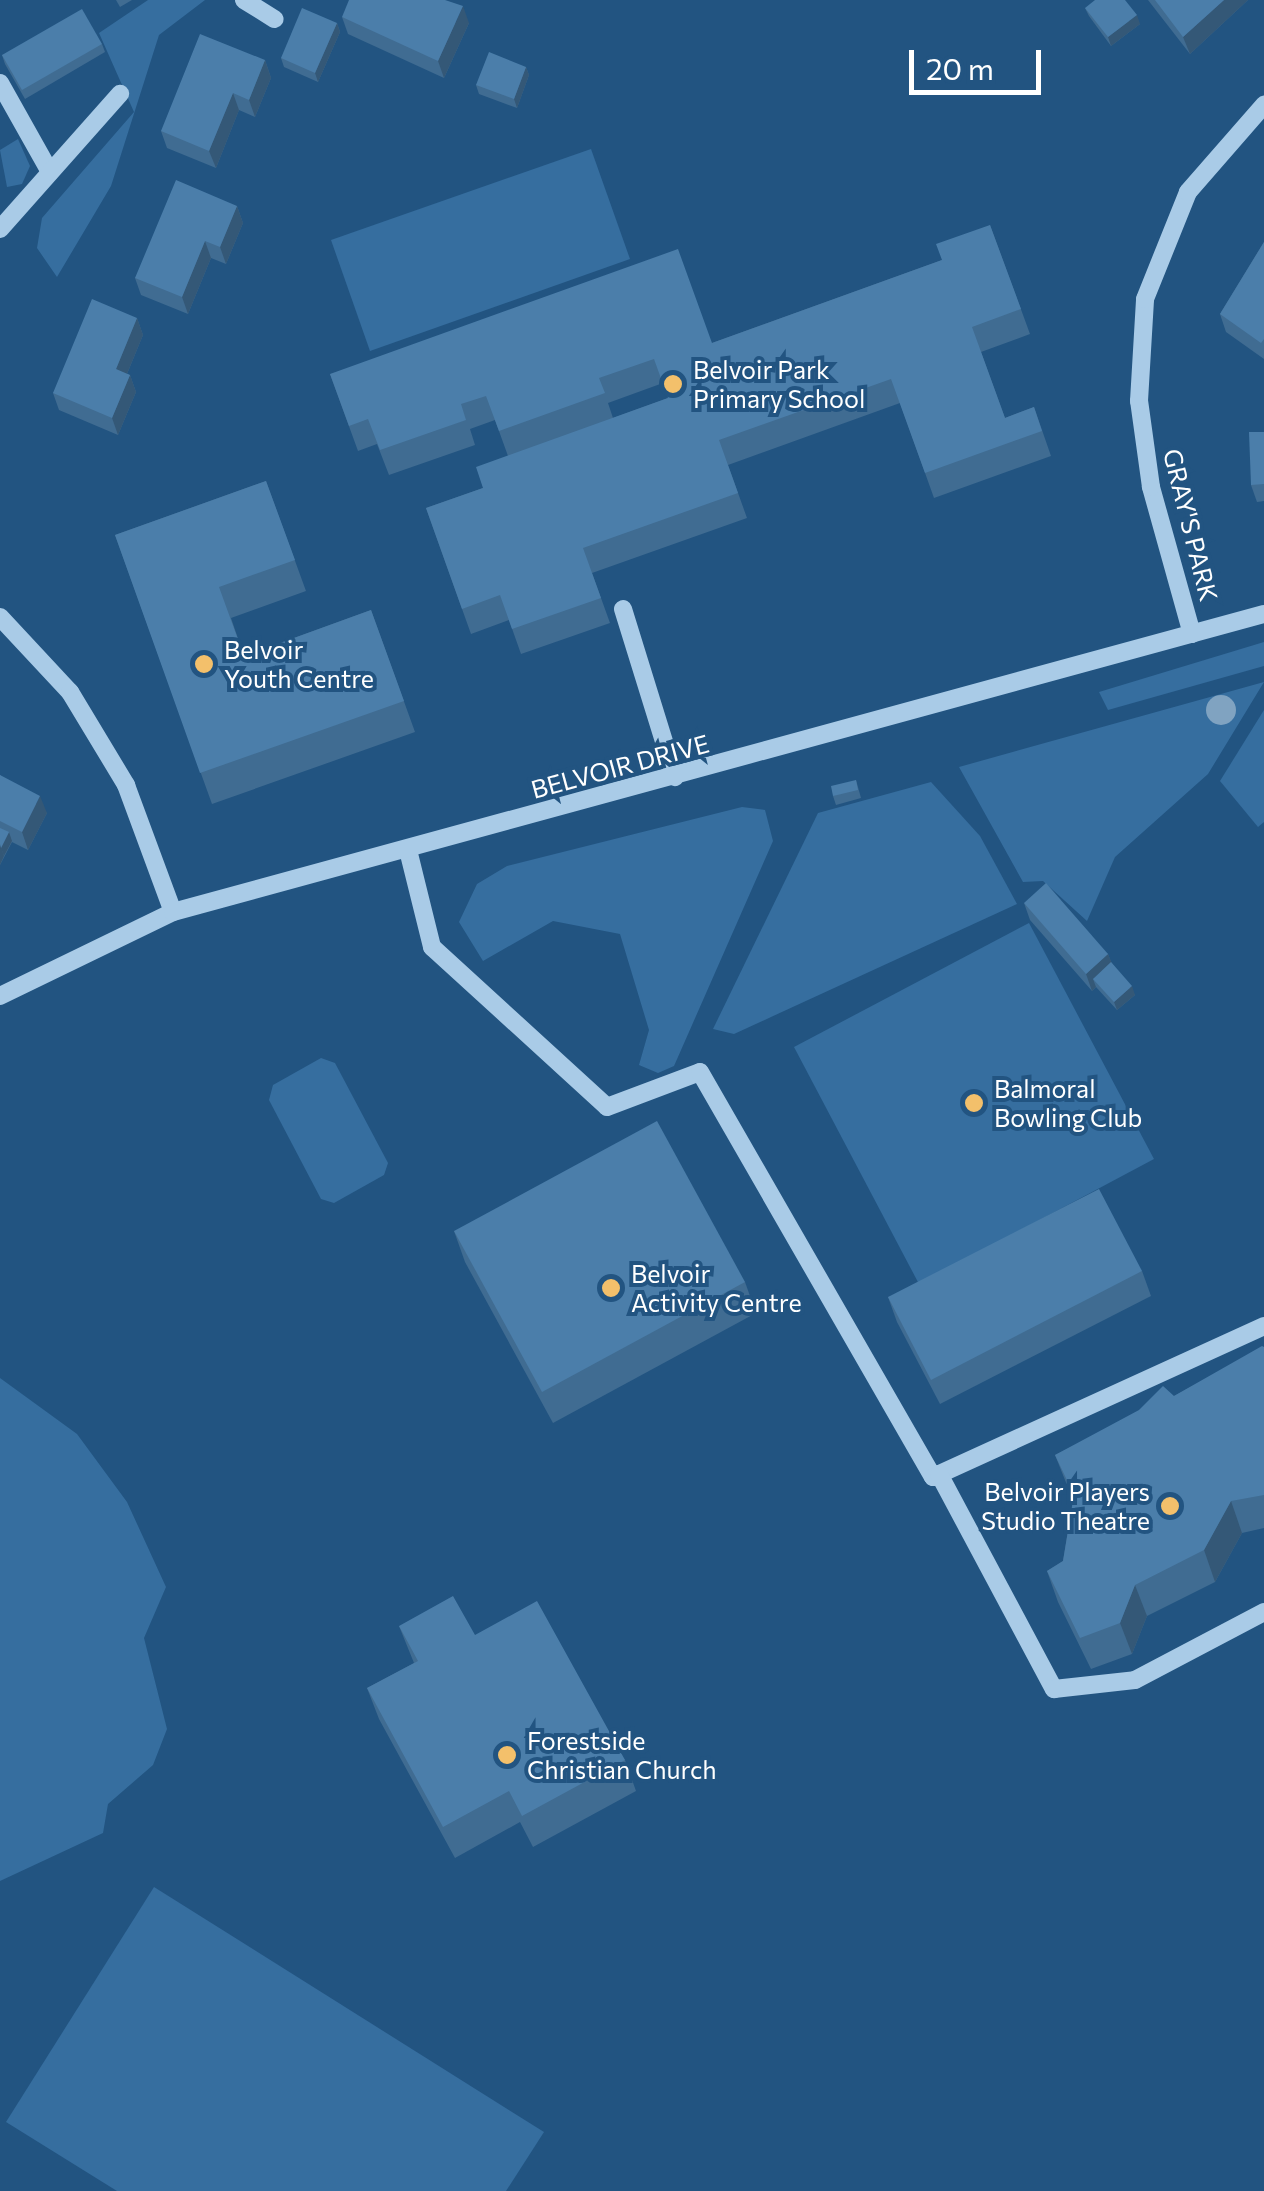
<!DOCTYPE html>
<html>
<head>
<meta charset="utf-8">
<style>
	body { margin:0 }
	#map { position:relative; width:1264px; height:2191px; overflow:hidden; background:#225481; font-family:Commissioner,sans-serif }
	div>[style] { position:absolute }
	.green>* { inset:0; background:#366e9f }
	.minor>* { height:18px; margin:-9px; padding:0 9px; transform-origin:9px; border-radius:9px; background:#a9cbe7 }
	.trees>* { width:30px; height:30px; margin:-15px; border-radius:50%; background:#80a3c1 }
	.wall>* { inset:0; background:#406c92 }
	.shaded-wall>* { inset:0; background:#345877 }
	.building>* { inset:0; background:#4b7eaa }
	.dots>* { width:28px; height:28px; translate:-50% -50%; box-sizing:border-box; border:5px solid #225481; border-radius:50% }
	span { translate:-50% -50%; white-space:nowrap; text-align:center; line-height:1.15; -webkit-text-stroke:8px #225481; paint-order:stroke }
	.poi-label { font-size:25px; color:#fff }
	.left { translate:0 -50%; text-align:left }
	.right { translate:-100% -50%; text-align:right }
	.street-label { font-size:25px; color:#fff }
	.scale { position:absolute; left:909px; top:50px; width:132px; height:45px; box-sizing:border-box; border:5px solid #fff; border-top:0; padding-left:12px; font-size:30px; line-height:35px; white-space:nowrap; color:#fff; -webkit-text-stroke:8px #225481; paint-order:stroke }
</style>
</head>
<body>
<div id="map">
	<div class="green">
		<i style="clip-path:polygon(148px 0,205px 0,159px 35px,111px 186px,57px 277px,37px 248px,42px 218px,134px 112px,99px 33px)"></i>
		<i style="clip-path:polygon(18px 139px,30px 166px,22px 184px,7px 187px,0 150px)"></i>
		<i style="clip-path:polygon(591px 149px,630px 259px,370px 351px,331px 240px)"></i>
		<i style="clip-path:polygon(1264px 642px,1264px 666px,1108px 710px,1099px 692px)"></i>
		<i style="clip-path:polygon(1264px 682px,1208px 774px,1115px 857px,1087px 921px,1043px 881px,1023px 882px,959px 767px)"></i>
		<i style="clip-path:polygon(1264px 710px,1264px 822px,1258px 827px,1220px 781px)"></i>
		<i style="clip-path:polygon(931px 782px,980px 836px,1017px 904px,734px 1034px,713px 1029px,818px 813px)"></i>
		<i style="clip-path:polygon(742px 807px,765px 810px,773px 841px,674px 1066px,658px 1073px,639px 1065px,649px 1030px,620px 934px,553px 921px,483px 961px,459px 922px,477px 884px,507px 866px)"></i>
		<i style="clip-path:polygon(1029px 923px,1154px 1159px,919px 1284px,794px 1047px)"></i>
		<i style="clip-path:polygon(321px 1058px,335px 1063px,388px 1163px,384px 1175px,334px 1203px,321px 1199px,269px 1100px,273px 1085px)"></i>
		<i style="clip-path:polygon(0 1378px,77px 1434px,127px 1502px,166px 1587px,144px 1638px,167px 1729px,153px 1765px,108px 1804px,103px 1833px,0 1881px)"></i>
		<i style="clip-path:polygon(154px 1887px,544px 2132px,506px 2191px,117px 2191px,6px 2122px)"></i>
	</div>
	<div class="minor">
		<i style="left:244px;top:0;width:36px;rotate:32deg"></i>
		<i style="left:0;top:83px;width:102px;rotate:60.7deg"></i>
		<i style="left:0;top:229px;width:181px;rotate:-48.4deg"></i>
		<i style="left:623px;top:609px;width:176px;rotate:72.8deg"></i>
		<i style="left:0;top:617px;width:103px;rotate:47deg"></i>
		<i style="left:70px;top:692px;width:109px;rotate:58.9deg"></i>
		<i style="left:126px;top:785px;width:135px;rotate:69.7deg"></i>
		<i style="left:1192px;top:634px;width:153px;rotate:-105.6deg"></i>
		<i style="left:1151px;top:487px;width:87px;rotate:-97.9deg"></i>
		<i style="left:1139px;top:401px;width:102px;rotate:-86.6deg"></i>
		<i style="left:1145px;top:299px;width:115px;rotate:-68.1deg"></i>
		<i style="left:1188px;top:192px;width:116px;rotate:-48.9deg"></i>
		<i style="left:409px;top:854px;width:96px;rotate:76.1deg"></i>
		<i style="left:432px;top:947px;width:237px;rotate:42.4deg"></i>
		<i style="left:607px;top:1107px;width:99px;rotate:-20.6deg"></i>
		<i style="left:700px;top:1072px;width:467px;rotate:60.1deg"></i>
		<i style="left:933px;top:1477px;width:364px;rotate:-24.5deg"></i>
		<i style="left:0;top:996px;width:192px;rotate:-25.9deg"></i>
		<i style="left:173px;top:912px;width:1131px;rotate:-15.28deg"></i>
		<i style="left:939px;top:1474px;width:244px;rotate:61.9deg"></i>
		<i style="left:1054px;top:1689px;width:81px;rotate:-6.3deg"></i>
		<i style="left:1135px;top:1680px;width:146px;rotate:-27.8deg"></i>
	</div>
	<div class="trees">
		<i style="left:1221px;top:710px"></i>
	</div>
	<div class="wall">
		<i style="clip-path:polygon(116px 0,132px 0,120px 7px)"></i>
		<i style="clip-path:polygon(1148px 0,1248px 0,1190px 54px)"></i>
		<i style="clip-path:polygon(1085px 8px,1140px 24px,1111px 46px,1089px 16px)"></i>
		<i style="clip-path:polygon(342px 17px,469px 23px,444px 78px,348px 34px)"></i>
		<i style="clip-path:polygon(337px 23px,340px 32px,318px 82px,284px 67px,281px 58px)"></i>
		<i style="clip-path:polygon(102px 44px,105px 52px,25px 99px,5px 64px,2px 55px)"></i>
		<i style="clip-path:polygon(265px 60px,271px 78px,255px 117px,239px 110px,216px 168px,167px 148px,161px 131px)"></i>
		<i style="clip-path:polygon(526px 67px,529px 75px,517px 108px,479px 94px,476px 85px)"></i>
		<i style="clip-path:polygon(237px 206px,243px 223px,226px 264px,211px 258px,188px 314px,141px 295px,135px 278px)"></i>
		<i style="clip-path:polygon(evenodd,990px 225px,1030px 334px,981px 352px,1005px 418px,1034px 407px,1051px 456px,934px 498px,900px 403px,728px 465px,747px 518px,592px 573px,610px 623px,521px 654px,509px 620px,471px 634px,426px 508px,483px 488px,508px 456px,495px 420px,470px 429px,475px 445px,389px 475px,377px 444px,358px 451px,330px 374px,712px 343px,942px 260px,990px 225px,663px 383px,668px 398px,613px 418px,608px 403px,663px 383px)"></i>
		<i style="clip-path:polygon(1264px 242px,1264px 359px,1226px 332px,1220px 314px)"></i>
		<i style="clip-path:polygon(137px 318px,143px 335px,127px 374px,130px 375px,136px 392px,118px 435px,59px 410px,53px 393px)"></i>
		<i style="clip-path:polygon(1264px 432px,1264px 501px,1257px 502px,1251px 485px)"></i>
		<i style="clip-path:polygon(266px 481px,306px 591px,231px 618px,244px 656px,371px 610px,415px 732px,212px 804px,115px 535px)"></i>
		<i style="clip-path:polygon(0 775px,47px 813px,28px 850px,12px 842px,0 865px)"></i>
		<i style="clip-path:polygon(856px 780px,861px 798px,836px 805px,833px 796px)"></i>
		<i style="clip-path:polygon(1024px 903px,1108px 954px,1111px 962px,1135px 995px,1117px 1010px,1096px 987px,1092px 991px,1030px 920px)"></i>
		<i style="clip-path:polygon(454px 1231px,745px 1282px,756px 1313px,553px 1423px,465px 1262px)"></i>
		<i style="clip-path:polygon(1142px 1271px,1151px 1296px,940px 1404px,897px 1322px,888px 1297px)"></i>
		<i style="clip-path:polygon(1264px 1347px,1264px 1528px,1242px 1533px,1215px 1582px,1147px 1616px,1132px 1654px,1091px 1669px,1058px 1602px,1047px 1571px,1063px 1561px,1073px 1500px,1055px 1455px,1174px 1396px)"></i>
		<i style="clip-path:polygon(399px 1626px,475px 1635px,625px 1760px,636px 1791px,533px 1847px,520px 1822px,455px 1858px,379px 1719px,367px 1688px,414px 1663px)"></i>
	</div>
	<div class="shaded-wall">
		<i style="clip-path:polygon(1224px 0,1248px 0,1190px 54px,1183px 37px)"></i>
		<i style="clip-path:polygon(463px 6px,469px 23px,444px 78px,438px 61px)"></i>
		<i style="clip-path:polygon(1137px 15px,1140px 24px,1111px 46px,1108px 37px)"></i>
		<i style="clip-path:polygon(337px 23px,340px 32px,318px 82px,315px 73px)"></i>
		<i style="clip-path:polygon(265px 60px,271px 78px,255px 117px,249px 100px)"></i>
		<i style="clip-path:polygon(526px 67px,529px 75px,517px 108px,514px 99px)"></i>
		<i style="clip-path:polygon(233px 93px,239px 110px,216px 168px,209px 151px)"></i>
		<i style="clip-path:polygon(237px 206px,243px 223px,226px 264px,220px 247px)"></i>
		<i style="clip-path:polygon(205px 241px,211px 258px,188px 314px,182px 297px)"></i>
		<i style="clip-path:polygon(137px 318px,143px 335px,122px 386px,116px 369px)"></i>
		<i style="clip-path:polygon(130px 375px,136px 392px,118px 435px,112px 418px)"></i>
		<i style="clip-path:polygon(40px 796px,47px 813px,28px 850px,22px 832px)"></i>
		<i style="clip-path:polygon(9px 832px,12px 841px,4px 856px,1px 848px)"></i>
		<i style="clip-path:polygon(0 844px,4px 856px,0 865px)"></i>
		<i style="clip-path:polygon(1108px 954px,1115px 971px,1093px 979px,1096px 987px,1092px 991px,1086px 974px)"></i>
		<i style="clip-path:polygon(1132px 986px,1135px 995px,1117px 1010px,1114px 1002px)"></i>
		<i style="clip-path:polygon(1231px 1501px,1242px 1533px,1215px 1582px,1204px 1550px)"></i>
		<i style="clip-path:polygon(1135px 1585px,1147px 1616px,1132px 1654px,1120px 1623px)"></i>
	</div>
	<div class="building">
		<i style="clip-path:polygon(349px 0,445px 0,463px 6px,438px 61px,342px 17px)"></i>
		<i style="clip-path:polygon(1095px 0,1125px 0,1137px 15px,1108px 37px,1085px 8px)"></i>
		<i style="clip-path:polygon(1155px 0,1224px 0,1183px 37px)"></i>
		<i style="clip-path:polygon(302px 8px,337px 23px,315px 73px,281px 58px)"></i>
		<i style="clip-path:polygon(82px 9px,102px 44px,22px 90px,2px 55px)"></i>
		<i style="clip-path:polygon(200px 34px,265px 60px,249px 100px,233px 93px,209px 151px,161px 131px)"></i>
		<i style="clip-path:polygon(489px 52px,526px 67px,514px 99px,476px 85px)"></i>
		<i style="clip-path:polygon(176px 180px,237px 206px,220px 247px,205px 241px,182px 297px,135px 278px)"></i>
		<i style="clip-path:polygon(990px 225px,1021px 309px,972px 327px,1005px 418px,1034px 407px,1042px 431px,925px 473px,891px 379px,719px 440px,738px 493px,583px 548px,601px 598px,512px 629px,500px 595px,462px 609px,426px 508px,483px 488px,476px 467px,668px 398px,654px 359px,599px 378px,605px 393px,499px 431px,486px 396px,461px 404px,466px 420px,380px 450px,368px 419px,349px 426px,330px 374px,678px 249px,712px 343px,942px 260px,936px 244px)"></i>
		<i style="clip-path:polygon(1264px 242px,1264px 339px,1261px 343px,1220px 314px)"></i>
		<i style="clip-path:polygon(92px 299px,137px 318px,116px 369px,130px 375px,112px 418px,53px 393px)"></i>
		<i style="clip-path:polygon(1249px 432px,1264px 432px,1264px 484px,1251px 485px)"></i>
		<i style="clip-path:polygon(266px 481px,295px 560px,219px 587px,244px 656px,371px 610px,404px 701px,200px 773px,115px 535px)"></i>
		<i style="clip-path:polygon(0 775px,40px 796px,22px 832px,0 821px)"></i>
		<i style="clip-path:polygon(856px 780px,858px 790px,833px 796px,831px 786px)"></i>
		<i style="clip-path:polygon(0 828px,9px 832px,1px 848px,0 844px)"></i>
		<i style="clip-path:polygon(1046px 883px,1108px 954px,1086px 974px,1024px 903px)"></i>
		<i style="clip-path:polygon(1111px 962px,1132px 986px,1114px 1002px,1093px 979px)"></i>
		<i style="clip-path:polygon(657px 1121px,745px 1282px,542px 1392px,454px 1231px)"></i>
		<i style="clip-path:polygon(1099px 1189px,1142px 1271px,931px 1380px,888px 1297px)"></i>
		<i style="clip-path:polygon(1262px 1346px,1264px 1347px,1264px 1495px,1231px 1501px,1204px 1550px,1135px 1585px,1120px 1623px,1080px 1638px,1047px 1571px,1063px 1561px,1074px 1495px,1055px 1455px,1139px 1410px,1163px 1386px,1174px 1396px)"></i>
		<i style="clip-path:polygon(453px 1596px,475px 1635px,537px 1601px,625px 1760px,522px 1816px,509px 1791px,443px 1827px,367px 1688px,418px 1661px,399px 1626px)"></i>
	</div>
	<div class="dots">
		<i style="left:673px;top:384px;background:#f3c06b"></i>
		<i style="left:204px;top:664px;background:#f3c06b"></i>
		<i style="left:974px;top:1103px;background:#f3c06b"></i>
		<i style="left:611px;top:1288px;background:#f3c06b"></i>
		<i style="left:1170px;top:1506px;background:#f3c06b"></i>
		<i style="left:507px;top:1755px;background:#f3c06b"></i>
	</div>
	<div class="poi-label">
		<span class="left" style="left:693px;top:384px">Belvoir Park<br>Primary School</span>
		<span class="left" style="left:224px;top:664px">Belvoir<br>Youth Centre</span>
		<span class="left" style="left:994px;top:1103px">Balmoral<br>Bowling Club</span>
		<span class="left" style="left:631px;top:1288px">Belvoir<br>Activity Centre</span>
		<span class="right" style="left:1150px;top:1506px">Belvoir Players<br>Studio Theatre</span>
		<span class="left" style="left:527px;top:1755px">Forestside<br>Christian Church</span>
	</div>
	<div class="street-label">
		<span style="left:1191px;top:525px;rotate:76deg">GRAY'S PARK</span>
		<span style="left:620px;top:766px;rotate:-15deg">BELVOIR DRIVE</span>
	</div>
	<div class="scale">20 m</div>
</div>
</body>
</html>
